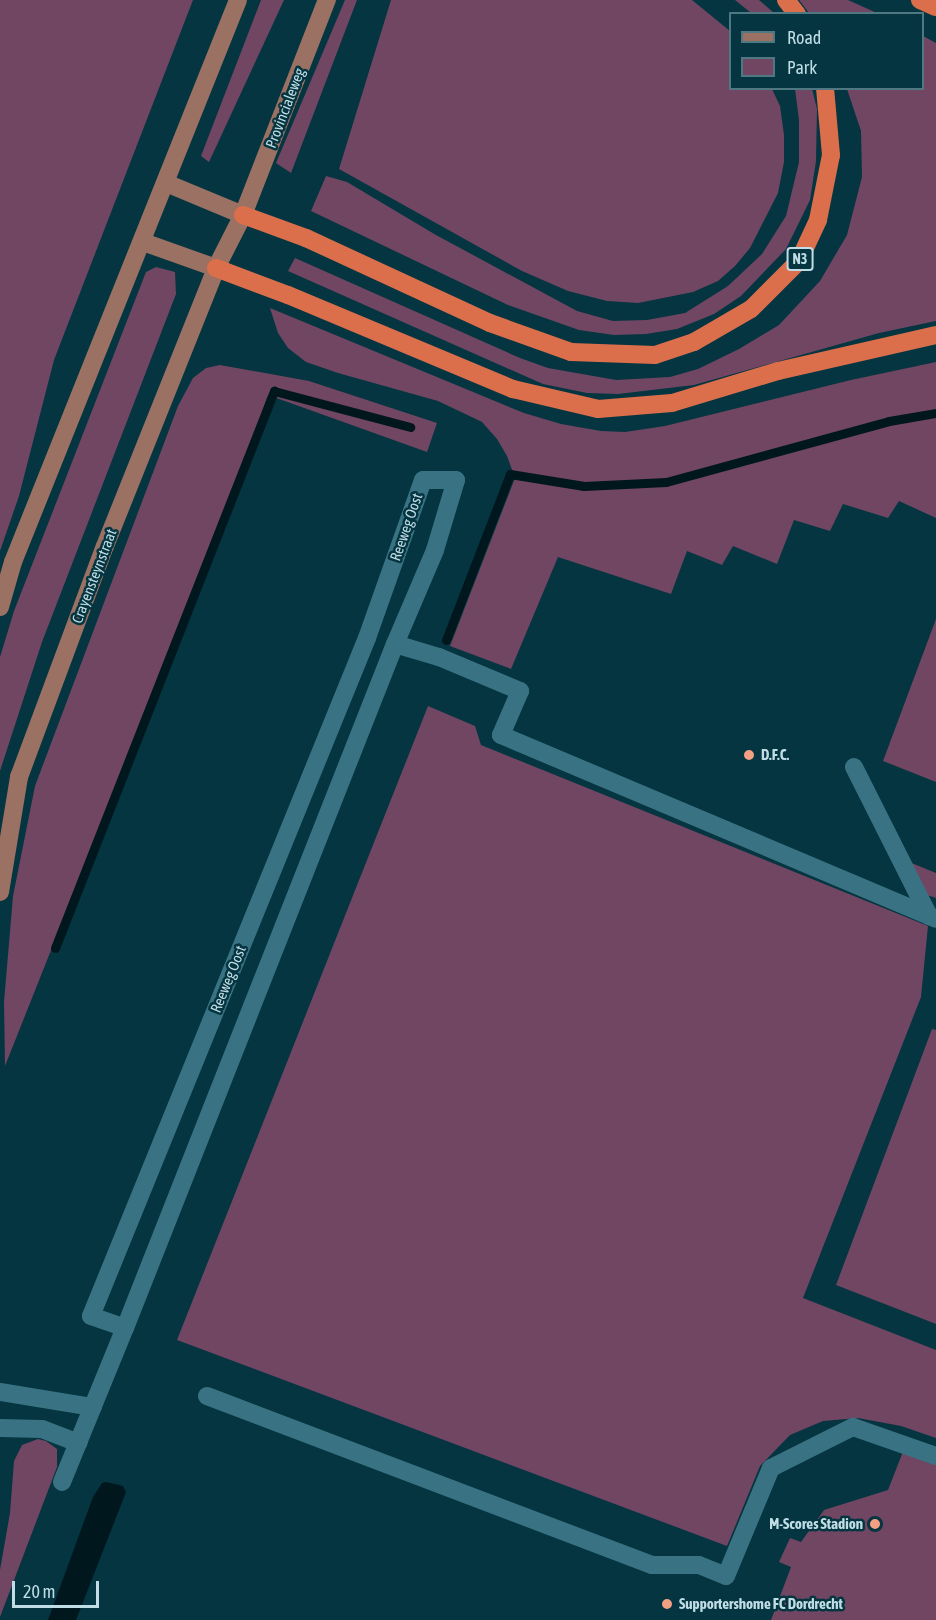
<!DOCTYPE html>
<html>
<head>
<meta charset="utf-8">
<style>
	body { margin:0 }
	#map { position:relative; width:936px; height:1620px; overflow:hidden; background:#043540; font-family:"Asap Condensed",sans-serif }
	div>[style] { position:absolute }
	.green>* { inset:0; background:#704663 }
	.water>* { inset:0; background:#00171e }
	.stream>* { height:9px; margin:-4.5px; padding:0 4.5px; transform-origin:4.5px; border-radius:4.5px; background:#00171e }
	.minor>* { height:18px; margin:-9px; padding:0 9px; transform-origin:9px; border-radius:9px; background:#397383 }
	.major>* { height:18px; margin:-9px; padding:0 9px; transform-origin:9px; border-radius:9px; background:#9a7162 }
	.highway>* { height:18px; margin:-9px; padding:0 9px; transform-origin:9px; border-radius:9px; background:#db6f4c }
	.dots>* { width:16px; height:16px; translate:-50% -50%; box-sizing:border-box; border:3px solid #043540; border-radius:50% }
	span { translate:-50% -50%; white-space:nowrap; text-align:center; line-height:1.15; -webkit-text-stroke:5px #043540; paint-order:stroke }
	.shield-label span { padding:2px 4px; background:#043540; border:2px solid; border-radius:4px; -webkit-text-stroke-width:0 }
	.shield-label { font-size:14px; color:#c0dde6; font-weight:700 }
	.street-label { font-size:15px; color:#c0dde6 }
	.poi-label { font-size:15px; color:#c0dde6; font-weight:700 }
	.left { translate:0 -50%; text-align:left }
	.right { translate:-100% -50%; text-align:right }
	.legend { position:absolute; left:729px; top:12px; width:195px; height:78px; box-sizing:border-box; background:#043540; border:2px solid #4f7882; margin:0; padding:8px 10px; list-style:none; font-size:18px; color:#c0dde6 }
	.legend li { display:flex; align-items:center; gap:12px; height:30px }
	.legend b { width:30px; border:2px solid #4f7882 }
	.scale { position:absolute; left:12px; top:1581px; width:87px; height:27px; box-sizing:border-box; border:3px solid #c0dde6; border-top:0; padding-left:8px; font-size:18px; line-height:21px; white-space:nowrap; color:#c0dde6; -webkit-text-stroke:4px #043540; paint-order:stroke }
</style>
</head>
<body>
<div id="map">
	<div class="green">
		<i style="clip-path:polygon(0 0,193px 0,54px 360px,19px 496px,0 551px)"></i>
		<i style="clip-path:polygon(261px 0,284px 0,209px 162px,201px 156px)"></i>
		<i style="clip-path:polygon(345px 0,357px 0,291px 173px,276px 163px)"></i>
		<i style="clip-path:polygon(391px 0,692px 0,730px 31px,730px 88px,772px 89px,780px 106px,784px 135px,784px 162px,778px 193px,750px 248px,735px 266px,718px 281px,693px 292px,638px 303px,607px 301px,568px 291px,522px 271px,339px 169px)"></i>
		<i style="clip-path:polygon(735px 0,759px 0,774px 13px,751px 13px)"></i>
		<i style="clip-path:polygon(799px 0,848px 0,877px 13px,809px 13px)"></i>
		<i style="clip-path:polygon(923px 36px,936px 43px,936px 321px,879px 333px,694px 385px,618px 394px,587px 393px,543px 384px,288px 271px,295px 258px,520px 358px,548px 368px,616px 380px,670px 377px,698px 369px,739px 349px,779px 325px,820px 281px,847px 235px,862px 177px,861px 131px,847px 89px,922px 88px)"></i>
		<i style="clip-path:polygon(795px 89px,812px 89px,817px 109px,816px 161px,810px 200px,786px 249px,741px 296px,714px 314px,677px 329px,646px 334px,614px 335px,579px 330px,508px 305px,311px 211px,326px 176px,347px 182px,436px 235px,577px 311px,613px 321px,647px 320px,685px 313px,728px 286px,762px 254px,786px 216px,799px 162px,799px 120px)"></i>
		<i style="clip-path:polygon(156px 267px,175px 272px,176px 294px,42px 642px,0 771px,0 657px,14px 611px,146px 272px)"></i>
		<i style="clip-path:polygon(270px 308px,524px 413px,561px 424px,601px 431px,625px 432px,665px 426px,851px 380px,936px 362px,936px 518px,899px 501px,888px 518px,843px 504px,830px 531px,794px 520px,777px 564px,733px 546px,722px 565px,687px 551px,671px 594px,558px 557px,511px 669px,450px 646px,515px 478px,507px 456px,497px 439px,482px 422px,438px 401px,338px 373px,306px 362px,288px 348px,278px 333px)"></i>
		<i style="clip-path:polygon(220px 365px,309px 381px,437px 423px,427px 452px,268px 395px,245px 462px,5px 1066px,4px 1002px,13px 896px,35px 786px,178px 406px,193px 378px,206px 368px)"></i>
		<i style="clip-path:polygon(936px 619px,936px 782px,883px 761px)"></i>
		<i style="clip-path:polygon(428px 706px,475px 726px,481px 745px,928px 926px,921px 997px,803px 1298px,936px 1350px,936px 1438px,901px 1426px,858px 1418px,823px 1421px,790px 1435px,760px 1466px,727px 1546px,177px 1340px)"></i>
		<i style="clip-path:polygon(909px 862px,936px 873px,936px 898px,924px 894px)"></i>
		<i style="clip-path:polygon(932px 1029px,936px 1030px,936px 1324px,836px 1285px)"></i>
		<i style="clip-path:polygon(38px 1439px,46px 1441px,57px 1449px,57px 1467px,0 1617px,0 1570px,10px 1513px,14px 1461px,22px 1445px)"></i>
		<i style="clip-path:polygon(904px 1449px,936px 1462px,936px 1620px,771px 1620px,791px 1567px,779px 1562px,790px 1538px,801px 1542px,824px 1510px,888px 1490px)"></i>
	</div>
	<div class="water">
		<i style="clip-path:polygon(106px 1482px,123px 1486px,126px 1492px,76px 1620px,48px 1620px,93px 1497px,102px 1483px)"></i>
	</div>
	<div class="stream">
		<i style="left:446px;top:640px;width:178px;rotate:-68.9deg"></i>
		<i style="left:510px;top:474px;width:75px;rotate:9.2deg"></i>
		<i style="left:584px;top:486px;width:82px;rotate:-2.8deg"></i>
		<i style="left:666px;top:482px;width:231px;rotate:-15.3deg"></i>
		<i style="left:889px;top:421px;width:48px;rotate:-9.7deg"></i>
		<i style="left:55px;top:948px;width:599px;rotate:-68.54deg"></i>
		<i style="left:274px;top:391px;width:141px;rotate:14.8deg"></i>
	</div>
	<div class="minor">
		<i style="left:395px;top:644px;width:46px;rotate:16.5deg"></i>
		<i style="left:439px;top:657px;width:88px;rotate:22.8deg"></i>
		<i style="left:520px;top:691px;width:48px;rotate:113.4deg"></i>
		<i style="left:501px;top:735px;width:472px;rotate:22.9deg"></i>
		<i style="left:854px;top:767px;width:167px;rotate:63.3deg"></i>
		<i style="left:0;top:1392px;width:94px;rotate:9.2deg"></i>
		<i style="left:207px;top:1396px;width:476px;rotate:20.8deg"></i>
		<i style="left:652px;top:1565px;width:47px"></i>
		<i style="left:699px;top:1565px;width:29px;rotate:22deg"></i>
		<i style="left:726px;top:1576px;width:117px;rotate:-67.4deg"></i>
		<i style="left:771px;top:1468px;width:92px;rotate:-26.6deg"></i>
		<i style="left:853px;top:1427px;width:88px;rotate:19.3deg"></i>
		<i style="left:0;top:1428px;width:42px;rotate:1.4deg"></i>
		<i style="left:42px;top:1429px;width:39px;rotate:21deg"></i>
		<i style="left:62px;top:1482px;width:166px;rotate:-67.8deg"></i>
		<i style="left:125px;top:1328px;width:735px;rotate:-68.46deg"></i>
		<i style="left:395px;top:644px;width:102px;rotate:-66.9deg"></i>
		<i style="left:435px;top:550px;width:73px;rotate:-73.3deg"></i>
		<i style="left:456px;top:480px;width:33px;rotate:180deg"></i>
		<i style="left:423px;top:480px;width:168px;rotate:109.5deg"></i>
		<i style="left:367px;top:638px;width:732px;rotate:112.15deg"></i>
		<i style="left:91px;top:1316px;width:36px;rotate:19deg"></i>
	</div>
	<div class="major">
		<i style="left:166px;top:183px;width:83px;rotate:22.6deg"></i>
		<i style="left:143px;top:242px;width:77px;rotate:19.6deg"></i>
		<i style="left:0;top:607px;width:47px;rotate:-73.9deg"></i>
		<i style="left:13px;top:562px;width:605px;rotate:-68.18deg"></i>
		<i style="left:0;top:892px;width:117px;rotate:-80.6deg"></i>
		<i style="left:19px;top:777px;width:246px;rotate:-69.6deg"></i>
		<i style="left:105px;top:546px;width:299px;rotate:-68.2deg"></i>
		<i style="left:216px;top:268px;width:59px;rotate:-63deg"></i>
		<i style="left:243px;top:215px;width:231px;rotate:-68.7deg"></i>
	</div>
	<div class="highway">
		<i style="left:786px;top:0;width:18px;rotate:52deg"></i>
		<i style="left:920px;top:0;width:17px;rotate:24deg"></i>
		<i style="left:243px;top:215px;width:67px;rotate:20.1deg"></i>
		<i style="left:306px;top:238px;width:203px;rotate:24.8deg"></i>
		<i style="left:490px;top:323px;width:86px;rotate:19.7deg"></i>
		<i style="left:571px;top:352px;width:84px;rotate:2deg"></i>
		<i style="left:655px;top:355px;width:41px;rotate:-18.4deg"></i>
		<i style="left:694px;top:342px;width:66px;rotate:-30.1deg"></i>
		<i style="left:751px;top:309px;width:68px;rotate:-45deg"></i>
		<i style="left:799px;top:261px;width:45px;rotate:-65.1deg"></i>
		<i style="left:818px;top:220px;width:66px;rotate:-78.7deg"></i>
		<i style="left:831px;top:155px;width:67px;rotate:-95.1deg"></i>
		<i style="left:216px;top:268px;width:77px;rotate:20.6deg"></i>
		<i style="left:288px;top:295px;width:244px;rotate:22.7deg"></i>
		<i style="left:513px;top:389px;width:87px;rotate:13.2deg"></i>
		<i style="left:598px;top:409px;width:74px;rotate:-4.6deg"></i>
		<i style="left:672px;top:403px;width:111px;rotate:-16.8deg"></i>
		<i style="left:778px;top:371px;width:162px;rotate:-12.8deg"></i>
	</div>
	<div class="dots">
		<i style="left:749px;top:755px;background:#f39f84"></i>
		<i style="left:875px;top:1524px;background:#f39f84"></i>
		<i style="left:667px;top:1604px;background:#f39f84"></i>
	</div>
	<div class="shield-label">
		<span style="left:800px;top:259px">N3</span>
	</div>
	<div class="street-label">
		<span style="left:285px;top:108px;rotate:-69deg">Provincialeweg</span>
		<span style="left:406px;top:527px;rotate:-71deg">Reeweg Oost</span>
		<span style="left:94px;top:576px;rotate:-69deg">Crayensteynstraat</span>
		<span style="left:228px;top:979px;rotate:-68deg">Reeweg Oost</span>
	</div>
	<div class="poi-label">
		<span class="left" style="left:761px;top:755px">D.F.C.</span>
		<span class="right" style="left:863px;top:1524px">M-Scores Stadion</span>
		<span class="left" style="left:679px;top:1604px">Supportershome FC Dordrecht</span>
	</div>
	<ul class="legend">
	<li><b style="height:8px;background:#9a7162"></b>Road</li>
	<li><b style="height:16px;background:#704663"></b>Park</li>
	</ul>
	<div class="scale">20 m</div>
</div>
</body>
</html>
